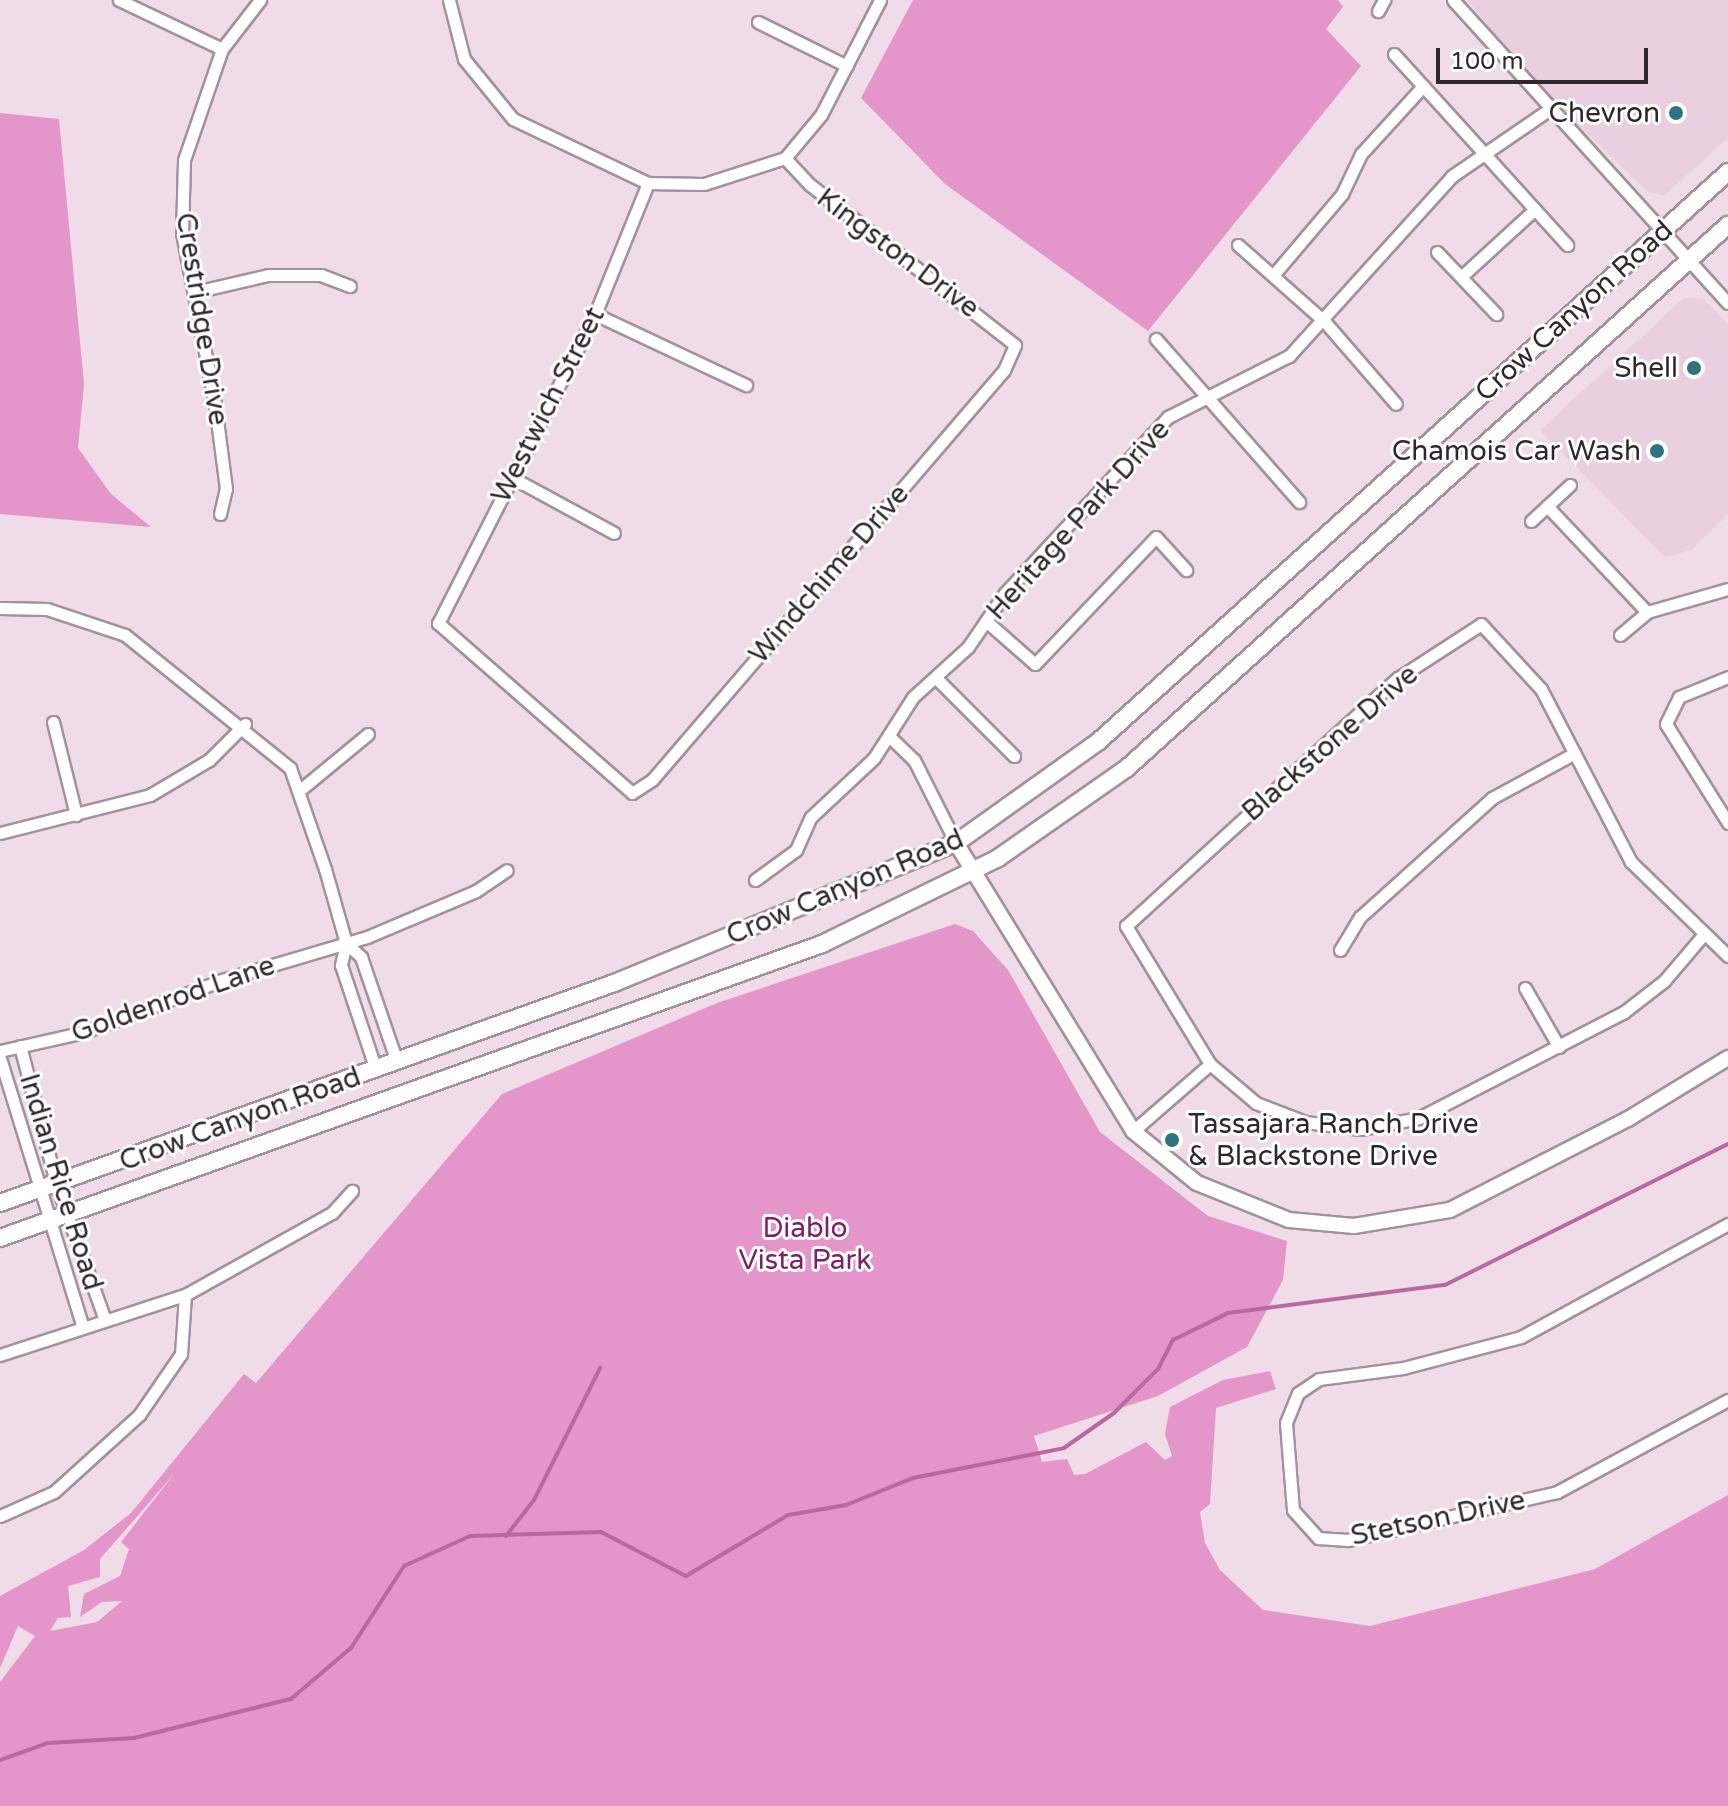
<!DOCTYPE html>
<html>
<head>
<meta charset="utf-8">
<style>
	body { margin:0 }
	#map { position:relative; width:1728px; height:1806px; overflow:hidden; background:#efdce8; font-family:"Varela Round",sans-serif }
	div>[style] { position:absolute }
	.built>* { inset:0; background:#e9cfdf }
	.green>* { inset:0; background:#e495ca }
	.stream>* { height:4px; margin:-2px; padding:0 2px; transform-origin:2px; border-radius:2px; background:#b969a0 }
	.roads { filter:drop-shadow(2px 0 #a3929d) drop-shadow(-2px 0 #a3929d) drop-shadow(0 2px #a3929d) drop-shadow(0 -2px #a3929d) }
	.minor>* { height:11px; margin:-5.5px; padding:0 5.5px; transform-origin:5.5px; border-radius:5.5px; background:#fff }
	.tertiary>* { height:14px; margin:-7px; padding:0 7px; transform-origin:7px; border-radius:7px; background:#fff }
	.secondary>* { height:16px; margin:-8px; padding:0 8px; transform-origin:8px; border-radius:8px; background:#fff }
	.dots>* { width:22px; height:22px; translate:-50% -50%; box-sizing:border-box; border:4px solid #fff; border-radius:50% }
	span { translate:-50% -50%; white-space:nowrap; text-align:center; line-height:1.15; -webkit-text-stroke:6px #fff; paint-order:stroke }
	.poi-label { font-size:28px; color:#2e272b }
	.right { translate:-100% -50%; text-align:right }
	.left { translate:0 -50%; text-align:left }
	.street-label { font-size:28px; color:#2e272b }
	.park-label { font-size:28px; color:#801f68 }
	.scale { position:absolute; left:1436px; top:48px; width:212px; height:36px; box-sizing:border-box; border:4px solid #2e272b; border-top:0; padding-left:10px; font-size:24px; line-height:28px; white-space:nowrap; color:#2e272b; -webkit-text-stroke:6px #fff; paint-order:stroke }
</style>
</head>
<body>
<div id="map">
	<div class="built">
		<i style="clip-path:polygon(1467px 0,1728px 0,1728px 138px,1664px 196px,1647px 191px,1536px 84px)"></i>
		<i style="clip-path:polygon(1684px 298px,1704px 299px,1728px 325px,1728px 514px,1691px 550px,1665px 557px,1540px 430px)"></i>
	</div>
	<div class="green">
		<i style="clip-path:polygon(913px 0,1338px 0,1343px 7px,1326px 29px,1361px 66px,1148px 331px,945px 184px,861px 98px)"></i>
		<i style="clip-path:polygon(0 113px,59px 119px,84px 384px,78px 448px,111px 494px,151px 527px,0 514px)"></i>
		<i style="clip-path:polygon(evenodd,955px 924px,973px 931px,1008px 970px,1100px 1132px,1208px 1216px,1287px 1241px,1283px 1280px,1247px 1347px,1158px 1396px,1034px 1436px,1042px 1462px,1067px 1459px,1074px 1475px,1085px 1474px,1146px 1442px,1165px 1460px,1172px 1456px,1165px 1434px,1170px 1407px,1223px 1380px,1270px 1371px,1276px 1389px,1216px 1408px,1210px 1504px,1200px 1512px,1205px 1543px,1220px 1570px,1263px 1610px,1370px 1626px,1595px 1569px,1728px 1495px,1728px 1806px,0 1806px,0 1682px,35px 1636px,18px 1626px,0 1668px,0 1596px,84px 1550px,131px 1513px,244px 1374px,256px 1383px,502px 1094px,717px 1003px,955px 924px,174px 1474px,121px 1542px,129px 1549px,120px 1576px,84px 1594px,80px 1617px,102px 1602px,122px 1601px,97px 1622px,50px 1631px,58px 1618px,71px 1617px,68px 1586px,100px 1577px,100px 1559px,174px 1474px)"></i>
	</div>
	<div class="stream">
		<i style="left:506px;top:1536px;width:46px;rotate:-52.1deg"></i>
		<i style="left:534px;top:1500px;width:148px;rotate:-63.4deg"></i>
		<i style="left:0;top:1760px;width:51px;rotate:-19.5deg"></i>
		<i style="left:48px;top:1743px;width:86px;rotate:-3.3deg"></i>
		<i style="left:134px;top:1738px;width:162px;rotate:-14deg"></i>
		<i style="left:291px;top:1699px;width:79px;rotate:-40.4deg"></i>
		<i style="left:351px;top:1648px;width:98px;rotate:-57.1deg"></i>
		<i style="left:404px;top:1566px;width:72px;rotate:-24.4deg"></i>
		<i style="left:470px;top:1536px;width:131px;rotate:-1.7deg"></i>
		<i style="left:601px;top:1532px;width:96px;rotate:27.4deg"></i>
		<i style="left:686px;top:1576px;width:119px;rotate:-30.9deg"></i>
		<i style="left:788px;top:1515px;width:59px;rotate:-9.8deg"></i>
		<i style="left:846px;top:1505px;width:72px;rotate:-21.9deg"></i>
		<i style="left:913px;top:1478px;width:154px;rotate:-11.2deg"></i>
		<i style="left:1064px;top:1448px;width:61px;rotate:-35deg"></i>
		<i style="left:1114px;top:1413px;width:62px;rotate:-45deg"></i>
		<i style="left:1158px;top:1369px;width:33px;rotate:-63deg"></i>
		<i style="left:1173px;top:1340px;width:61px;rotate:-26.1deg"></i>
		<i style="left:1228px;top:1313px;width:219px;rotate:-7.4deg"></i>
		<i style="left:1445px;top:1285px;width:316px;rotate:-26.5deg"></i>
	</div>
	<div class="roads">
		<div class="minor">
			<i style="left:119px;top:0;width:114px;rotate:25.4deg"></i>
			<i style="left:449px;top:0;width:61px;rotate:75.7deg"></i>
			<i style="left:464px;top:59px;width:77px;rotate:50.8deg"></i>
			<i style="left:513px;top:119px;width:149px;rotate:25.4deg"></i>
			<i style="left:648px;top:183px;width:56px;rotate:1deg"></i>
			<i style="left:704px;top:184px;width:85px;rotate:-17.8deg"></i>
			<i style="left:785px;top:158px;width:56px;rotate:-50.1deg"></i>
			<i style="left:821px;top:115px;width:129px;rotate:-62.8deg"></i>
			<i style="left:1453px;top:0;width:409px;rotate:47.8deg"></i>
			<i style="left:1378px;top:11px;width:13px;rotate:-61deg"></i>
			<i style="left:758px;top:22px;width:99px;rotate:26.3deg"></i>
			<i style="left:1394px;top:54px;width:258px;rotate:47.8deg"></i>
			<i style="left:648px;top:183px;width:141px;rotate:112deg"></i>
			<i style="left:595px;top:314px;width:347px;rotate:116.9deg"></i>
			<i style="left:438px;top:623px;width:258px;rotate:41.2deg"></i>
			<i style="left:632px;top:793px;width:24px;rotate:-33deg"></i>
			<i style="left:652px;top:780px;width:540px;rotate:-49.35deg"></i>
			<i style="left:1004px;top:370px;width:27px;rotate:-66deg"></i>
			<i style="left:1015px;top:345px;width:260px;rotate:-142deg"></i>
			<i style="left:810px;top:185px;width:37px;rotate:-133deg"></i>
			<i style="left:1238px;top:245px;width:116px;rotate:41.5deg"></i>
			<i style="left:1325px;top:322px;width:108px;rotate:49.1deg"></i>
			<i style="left:1437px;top:252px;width:86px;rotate:46.4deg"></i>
			<i style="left:1275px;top:273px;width:104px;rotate:-49.7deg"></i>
			<i style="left:1342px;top:194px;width:44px;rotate:-64.6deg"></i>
			<i style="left:1361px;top:154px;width:92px;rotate:-47.6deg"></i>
			<i style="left:1462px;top:276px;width:98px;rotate:-42.5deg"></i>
			<i style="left:195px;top:292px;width:75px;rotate:-13.1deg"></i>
			<i style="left:268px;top:275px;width:53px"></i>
			<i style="left:321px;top:275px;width:31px;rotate:21deg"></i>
			<i style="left:595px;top:314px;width:167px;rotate:25.2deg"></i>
			<i style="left:1156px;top:339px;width:217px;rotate:48.7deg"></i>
			<i style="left:511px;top:477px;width:117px;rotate:28.5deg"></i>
			<i style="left:1547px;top:506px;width:146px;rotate:46.7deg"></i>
			<i style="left:1647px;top:612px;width:84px;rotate:-15.9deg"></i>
			<i style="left:220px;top:514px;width:26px;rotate:-77deg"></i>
			<i style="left:226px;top:489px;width:86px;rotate:-97.4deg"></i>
			<i style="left:215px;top:404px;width:174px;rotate:-100.9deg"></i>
			<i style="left:182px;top:233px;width:73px;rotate:-88.4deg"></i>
			<i style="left:184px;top:160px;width:117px;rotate:-71.1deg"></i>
			<i style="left:222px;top:49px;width:62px;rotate:-52.2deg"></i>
			<i style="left:1531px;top:521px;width:53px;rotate:-42.7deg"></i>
			<i style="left:0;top:608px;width:47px;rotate:1.2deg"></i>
			<i style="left:47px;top:609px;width:82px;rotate:18.4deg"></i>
			<i style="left:125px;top:635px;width:212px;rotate:38.9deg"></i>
			<i style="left:290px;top:768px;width:107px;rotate:70.9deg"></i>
			<i style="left:325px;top:869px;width:77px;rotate:74.2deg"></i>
			<i style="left:346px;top:943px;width:23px;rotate:103deg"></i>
			<i style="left:341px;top:965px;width:111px;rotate:71.6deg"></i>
			<i style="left:986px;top:621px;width:65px;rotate:41.3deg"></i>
			<i style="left:1035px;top:664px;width:175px;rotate:-46.4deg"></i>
			<i style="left:1156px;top:537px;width:45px;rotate:47.7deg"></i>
			<i style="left:1620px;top:635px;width:35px;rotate:-40deg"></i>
			<i style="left:1728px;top:677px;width:53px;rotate:157.8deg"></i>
			<i style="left:1679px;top:697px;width:30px;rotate:116deg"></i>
			<i style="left:1666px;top:724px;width:117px;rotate:57.9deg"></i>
			<i style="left:937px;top:679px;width:109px;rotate:45deg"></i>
			<i style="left:53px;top:722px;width:96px;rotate:76.1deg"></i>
			<i style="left:890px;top:737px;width:33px;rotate:44deg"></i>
			<i style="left:914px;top:760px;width:93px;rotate:63.2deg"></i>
			<i style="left:300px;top:790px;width:88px;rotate:-39.5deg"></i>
			<i style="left:0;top:833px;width:155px;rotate:-14.2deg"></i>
			<i style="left:150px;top:795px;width:69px;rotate:-30.7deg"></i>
			<i style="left:209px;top:760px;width:51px;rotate:-45deg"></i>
			<i style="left:755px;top:880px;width:51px;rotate:-36.2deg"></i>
			<i style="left:796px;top:850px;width:36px;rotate:-66deg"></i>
			<i style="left:811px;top:817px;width:86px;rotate:-43.1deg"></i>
			<i style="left:874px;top:758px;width:72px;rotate:-57.4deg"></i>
			<i style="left:913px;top:697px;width:74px;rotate:-42.3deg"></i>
			<i style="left:968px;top:647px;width:65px;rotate:-55.6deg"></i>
			<i style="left:1005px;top:593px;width:240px;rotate:-47.2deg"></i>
			<i style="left:1168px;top:417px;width:136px;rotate:-26.8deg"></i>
			<i style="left:1289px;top:356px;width:243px;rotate:-47.8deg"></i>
			<i style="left:1452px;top:176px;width:119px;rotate:-34.4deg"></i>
			<i style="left:1704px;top:934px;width:62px;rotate:130.4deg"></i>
			<i style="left:1664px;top:981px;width:51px;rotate:142.2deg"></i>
			<i style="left:1624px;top:1012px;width:231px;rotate:152.7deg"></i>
			<i style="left:1419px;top:1118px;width:60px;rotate:169.4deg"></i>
			<i style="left:1360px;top:1129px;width:55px;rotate:-172.7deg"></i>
			<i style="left:1305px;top:1122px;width:53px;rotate:-158.8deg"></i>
			<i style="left:1256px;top:1103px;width:60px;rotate:-139.7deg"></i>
			<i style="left:1210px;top:1064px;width:162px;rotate:-121.3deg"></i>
			<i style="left:1126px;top:926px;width:368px;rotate:-42.4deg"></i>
			<i style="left:1398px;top:678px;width:99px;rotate:-33deg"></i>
			<i style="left:1481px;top:624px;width:88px;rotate:47.3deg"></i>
			<i style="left:1541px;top:689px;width:195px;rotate:62.5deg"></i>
			<i style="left:1631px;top:862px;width:135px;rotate:44.1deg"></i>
			<i style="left:346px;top:943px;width:21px;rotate:43deg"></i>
			<i style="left:361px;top:957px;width:111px;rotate:71.1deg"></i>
			<i style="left:1340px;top:950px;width:39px;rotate:-59deg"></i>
			<i style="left:1360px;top:917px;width:178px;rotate:-42deg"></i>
			<i style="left:1492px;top:798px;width:94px;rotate:-28.5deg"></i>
			<i style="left:1525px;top:988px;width:68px;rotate:60deg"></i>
			<i style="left:20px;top:1046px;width:145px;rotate:75.2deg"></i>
			<i style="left:57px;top:1186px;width:139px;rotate:70.3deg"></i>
			<i style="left:0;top:1051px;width:86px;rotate:-12.7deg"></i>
			<i style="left:84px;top:1032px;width:147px;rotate:-20.6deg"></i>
			<i style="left:222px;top:980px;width:151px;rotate:-16.5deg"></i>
			<i style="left:367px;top:937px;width:118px;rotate:-22.9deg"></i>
			<i style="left:476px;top:891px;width:37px;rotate:-34deg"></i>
			<i style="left:0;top:1058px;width:278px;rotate:72.9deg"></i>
			<i style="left:1133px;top:1131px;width:102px;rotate:-41deg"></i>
			<i style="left:1728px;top:1224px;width:236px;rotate:151.4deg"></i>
			<i style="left:1521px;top:1337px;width:122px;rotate:165.3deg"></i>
			<i style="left:1403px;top:1368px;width:85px;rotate:172.5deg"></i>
			<i style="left:1319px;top:1379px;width:25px;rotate:146deg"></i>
			<i style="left:1298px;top:1393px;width:32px;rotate:112deg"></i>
			<i style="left:1286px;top:1423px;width:87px;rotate:85.4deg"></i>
			<i style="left:1293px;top:1510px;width:38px;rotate:48deg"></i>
			<i style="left:1318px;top:1538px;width:30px;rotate:4deg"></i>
			<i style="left:1348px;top:1540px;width:214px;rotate:-12.9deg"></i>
			<i style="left:1557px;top:1492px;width:194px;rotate:-28.3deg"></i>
			<i style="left:0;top:1355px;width:194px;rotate:-18deg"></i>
			<i style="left:185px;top:1295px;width:168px;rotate:-29.2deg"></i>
			<i style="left:332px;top:1213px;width:30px;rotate:-48deg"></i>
			<i style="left:0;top:1516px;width:59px;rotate:-24deg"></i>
			<i style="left:54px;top:1492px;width:115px;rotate:-42.2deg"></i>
			<i style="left:139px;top:1415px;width:74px;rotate:-55.5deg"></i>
			<i style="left:181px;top:1354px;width:59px;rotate:-86.1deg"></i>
		</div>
		<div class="tertiary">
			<i style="left:956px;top:843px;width:338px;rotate:58.4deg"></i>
			<i style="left:1133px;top:1131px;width:82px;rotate:39.1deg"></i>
			<i style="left:1197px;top:1183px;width:99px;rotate:21.9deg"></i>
			<i style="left:1289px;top:1220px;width:65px;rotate:5.3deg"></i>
			<i style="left:1354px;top:1226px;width:97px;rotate:-9.5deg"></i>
			<i style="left:1450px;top:1210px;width:200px;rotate:-27.1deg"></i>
			<i style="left:1628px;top:1119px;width:117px;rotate:-31.4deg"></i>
		</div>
		<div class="secondary">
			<i style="left:0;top:1203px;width:652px;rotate:-19.71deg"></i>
			<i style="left:614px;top:983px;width:370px;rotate:-22.3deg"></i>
			<i style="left:956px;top:843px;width:176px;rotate:-35.5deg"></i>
			<i style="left:1099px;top:741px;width:848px;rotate:-42.13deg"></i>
			<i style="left:0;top:1238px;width:873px;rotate:-19.68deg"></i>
			<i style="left:822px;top:944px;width:196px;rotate:-26deg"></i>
			<i style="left:998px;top:858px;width:157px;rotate:-34.9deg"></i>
			<i style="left:1127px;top:768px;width:810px;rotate:-42.1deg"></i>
		</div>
	</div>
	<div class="dots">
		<i style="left:1676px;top:113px;background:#2d7480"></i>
		<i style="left:1694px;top:368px;background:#2d7480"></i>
		<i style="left:1657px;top:451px;background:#2d7480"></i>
		<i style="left:1172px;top:1140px;background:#2d7480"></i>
	</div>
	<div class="poi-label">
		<span class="right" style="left:1660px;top:113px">Chevron</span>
		<span class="right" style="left:1678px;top:368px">Shell</span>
		<span class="right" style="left:1641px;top:451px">Chamois Car Wash</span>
		<span class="left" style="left:1188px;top:1140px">Tassajara Ranch Drive<br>&amp; Blackstone Drive</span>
	</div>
	<div class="street-label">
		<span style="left:898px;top:253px;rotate:37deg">Kingston Drive</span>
		<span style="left:1574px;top:311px;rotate:-42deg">Crow Canyon Road</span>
		<span style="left:202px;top:319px;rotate:81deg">Crestridge Drive</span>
		<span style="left:548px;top:405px;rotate:-63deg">Westwich Street</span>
		<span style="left:1078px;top:520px;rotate:-48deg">Heritage Park Drive</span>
		<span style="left:829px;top:574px;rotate:-49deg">Windchime Drive</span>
		<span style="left:1330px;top:743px;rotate:-41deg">Blackstone Drive</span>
		<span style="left:845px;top:887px;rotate:-23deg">Crow Canyon Road</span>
		<span style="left:173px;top:999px;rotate:-19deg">Goldenrod Lane</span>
		<span style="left:240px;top:1119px;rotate:-20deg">Crow Canyon Road</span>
		<span style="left:61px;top:1182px;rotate:73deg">Indian Rice Road</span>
		<span style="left:1438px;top:1518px;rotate:-12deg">Stetson Drive</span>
	</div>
	<div class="park-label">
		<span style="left:805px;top:1244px">Diablo<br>Vista Park</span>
	</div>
	<div class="scale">100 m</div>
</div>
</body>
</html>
